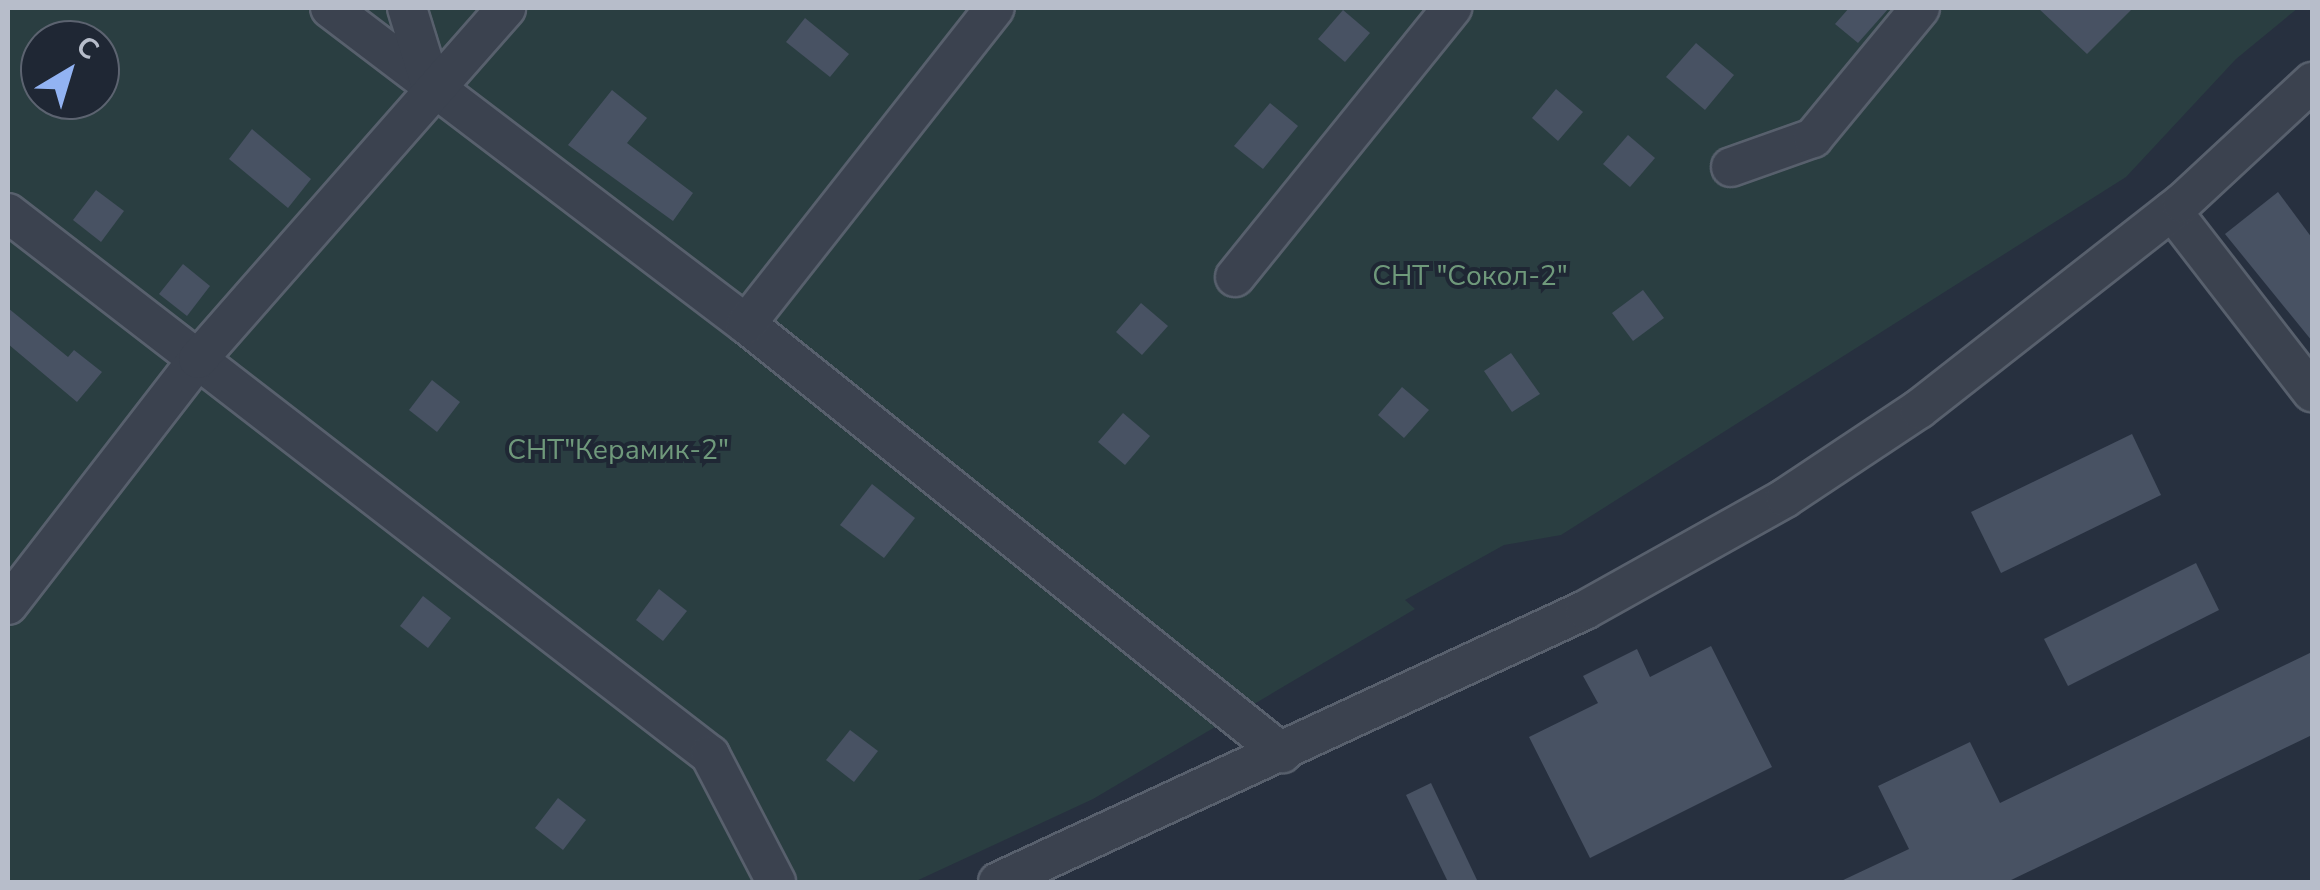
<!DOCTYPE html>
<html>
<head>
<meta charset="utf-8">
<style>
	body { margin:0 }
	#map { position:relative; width:2320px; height:890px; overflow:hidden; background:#27303f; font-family:"Nunito Sans",sans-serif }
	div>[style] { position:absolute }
	.green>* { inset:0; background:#2a3e41 }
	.building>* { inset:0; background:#485263 }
	.roads { filter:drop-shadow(2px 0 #58606d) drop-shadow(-2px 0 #58606d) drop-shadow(0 2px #58606d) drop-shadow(0 -2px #58606d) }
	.minor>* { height:38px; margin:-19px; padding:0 19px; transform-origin:19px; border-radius:19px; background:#3b424f }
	span { translate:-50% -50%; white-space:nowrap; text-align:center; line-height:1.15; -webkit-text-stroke:8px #1f2734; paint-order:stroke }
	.park-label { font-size:28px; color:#6f997b }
	.frame { position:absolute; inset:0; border:10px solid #b7bdca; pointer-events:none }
	.north { position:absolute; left:20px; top:20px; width:100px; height:100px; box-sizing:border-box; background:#1f2734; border:2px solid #5c6370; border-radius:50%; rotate:38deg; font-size:28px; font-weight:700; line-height:40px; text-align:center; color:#b7bdca }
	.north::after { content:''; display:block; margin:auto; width:35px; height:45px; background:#92b3f3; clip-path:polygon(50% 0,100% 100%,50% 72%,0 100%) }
</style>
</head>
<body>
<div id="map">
	<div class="green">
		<i style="clip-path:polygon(evenodd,8px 8px,2298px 8px,2236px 59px,2126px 177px,1561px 535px,1504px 545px,1405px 600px,1415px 609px,1093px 799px,914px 882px,8px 882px,8px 8px,40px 40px,100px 40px,100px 100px,40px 100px,40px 40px)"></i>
	</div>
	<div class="building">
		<i style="clip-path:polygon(1849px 8px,1889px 8px,1858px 43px,1835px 24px)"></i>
		<i style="clip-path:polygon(2038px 8px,2133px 8px,2087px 54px)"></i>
		<i style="clip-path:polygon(1343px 10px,1370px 33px,1345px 62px,1318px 39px)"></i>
		<i style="clip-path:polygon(805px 18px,849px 54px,830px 77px,786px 42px)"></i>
		<i style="clip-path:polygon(1696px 43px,1734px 75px,1705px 110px,1666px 77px)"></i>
		<i style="clip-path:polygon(1556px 89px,1583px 112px,1558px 141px,1532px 118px)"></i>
		<i style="clip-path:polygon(612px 90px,647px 118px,627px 143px,693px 193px,673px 221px,568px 145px)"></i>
		<i style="clip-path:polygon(1270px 103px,1298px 126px,1263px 169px,1234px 146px)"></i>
		<i style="clip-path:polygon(252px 129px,311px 179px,288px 208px,229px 159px)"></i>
		<i style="clip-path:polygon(1628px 135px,1655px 158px,1630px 187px,1603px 164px)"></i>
		<i style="clip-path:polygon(96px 190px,124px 211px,101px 242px,73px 220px)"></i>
		<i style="clip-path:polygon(2278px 192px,2312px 238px,2312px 341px,2225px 234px)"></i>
		<i style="clip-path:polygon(183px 264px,210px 286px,187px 316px,159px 294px)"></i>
		<i style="clip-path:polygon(1643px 290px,1664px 318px,1633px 341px,1612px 313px)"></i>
		<i style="clip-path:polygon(1141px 303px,1168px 326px,1142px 355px,1116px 332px)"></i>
		<i style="clip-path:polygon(8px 308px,68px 357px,74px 350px,102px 372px,77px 402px,8px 344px)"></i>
		<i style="clip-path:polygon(1511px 353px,1540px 394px,1512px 412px,1484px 371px)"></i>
		<i style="clip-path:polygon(432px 380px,460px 402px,437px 432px,409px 410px)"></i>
		<i style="clip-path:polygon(1402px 387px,1429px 410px,1404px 438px,1378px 415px)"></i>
		<i style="clip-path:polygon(1123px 413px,1150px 436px,1125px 465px,1098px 442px)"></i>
		<i style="clip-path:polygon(2132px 434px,2161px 495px,2001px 573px,1971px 512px)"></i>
		<i style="clip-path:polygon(872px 484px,915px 518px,884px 558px,840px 525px)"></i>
		<i style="clip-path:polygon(2196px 563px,2219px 610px,2068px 686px,2044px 639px)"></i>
		<i style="clip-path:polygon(659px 589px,687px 611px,663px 641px,636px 620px)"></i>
		<i style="clip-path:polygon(423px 596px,451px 618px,428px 648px,400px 626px)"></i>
		<i style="clip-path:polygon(1711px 646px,1772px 767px,1590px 858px,1529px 737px,1598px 703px,1583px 676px,1637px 649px,1650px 677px)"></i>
		<i style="clip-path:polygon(2312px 652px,2312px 735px,2007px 882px,1839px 882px,1909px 849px,1878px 786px,1970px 742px,2000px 803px)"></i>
		<i style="clip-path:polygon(850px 730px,878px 751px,854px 782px,826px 760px)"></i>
		<i style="clip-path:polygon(1431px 783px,1477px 880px,1473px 882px,1448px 882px,1406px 795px)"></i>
		<i style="clip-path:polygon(558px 798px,586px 820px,563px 850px,535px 828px)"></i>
	</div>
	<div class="roads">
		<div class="minor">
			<i style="left:330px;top:8px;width:522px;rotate:37.22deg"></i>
			<i style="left:746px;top:324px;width:687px;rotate:38.67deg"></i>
			<i style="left:407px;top:8px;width:82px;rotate:72.9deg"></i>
			<i style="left:1731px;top:167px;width:87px;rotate:-19.5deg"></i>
			<i style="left:1813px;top:138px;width:168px;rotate:-50.5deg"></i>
			<i style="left:2172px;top:211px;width:229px;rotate:52.3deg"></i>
			<i style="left:8px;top:213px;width:887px;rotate:37.67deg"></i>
			<i style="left:710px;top:755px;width:143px;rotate:62.5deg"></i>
			<i style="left:1235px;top:277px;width:346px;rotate:-51.1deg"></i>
			<i style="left:746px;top:324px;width:402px;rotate:-51.8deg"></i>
			<i style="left:8px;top:605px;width:311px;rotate:-52.3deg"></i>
			<i style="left:198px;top:359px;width:467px;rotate:-48.7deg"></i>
			<i style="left:998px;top:882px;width:647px;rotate:-24.86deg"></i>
			<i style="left:1585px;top:610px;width:229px;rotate:-29.2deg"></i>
			<i style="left:1785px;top:498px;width:161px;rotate:-33.6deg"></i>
			<i style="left:1919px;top:409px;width:334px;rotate:-38.1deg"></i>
			<i style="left:2182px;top:203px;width:178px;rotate:-42.9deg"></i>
		</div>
	</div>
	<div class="park-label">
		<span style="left:1470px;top:276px">СНТ "Сокол-2"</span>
		<span style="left:618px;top:450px">СНТ"Керамик-2"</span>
	</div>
	<div class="frame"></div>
	<div class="north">С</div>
</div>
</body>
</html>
